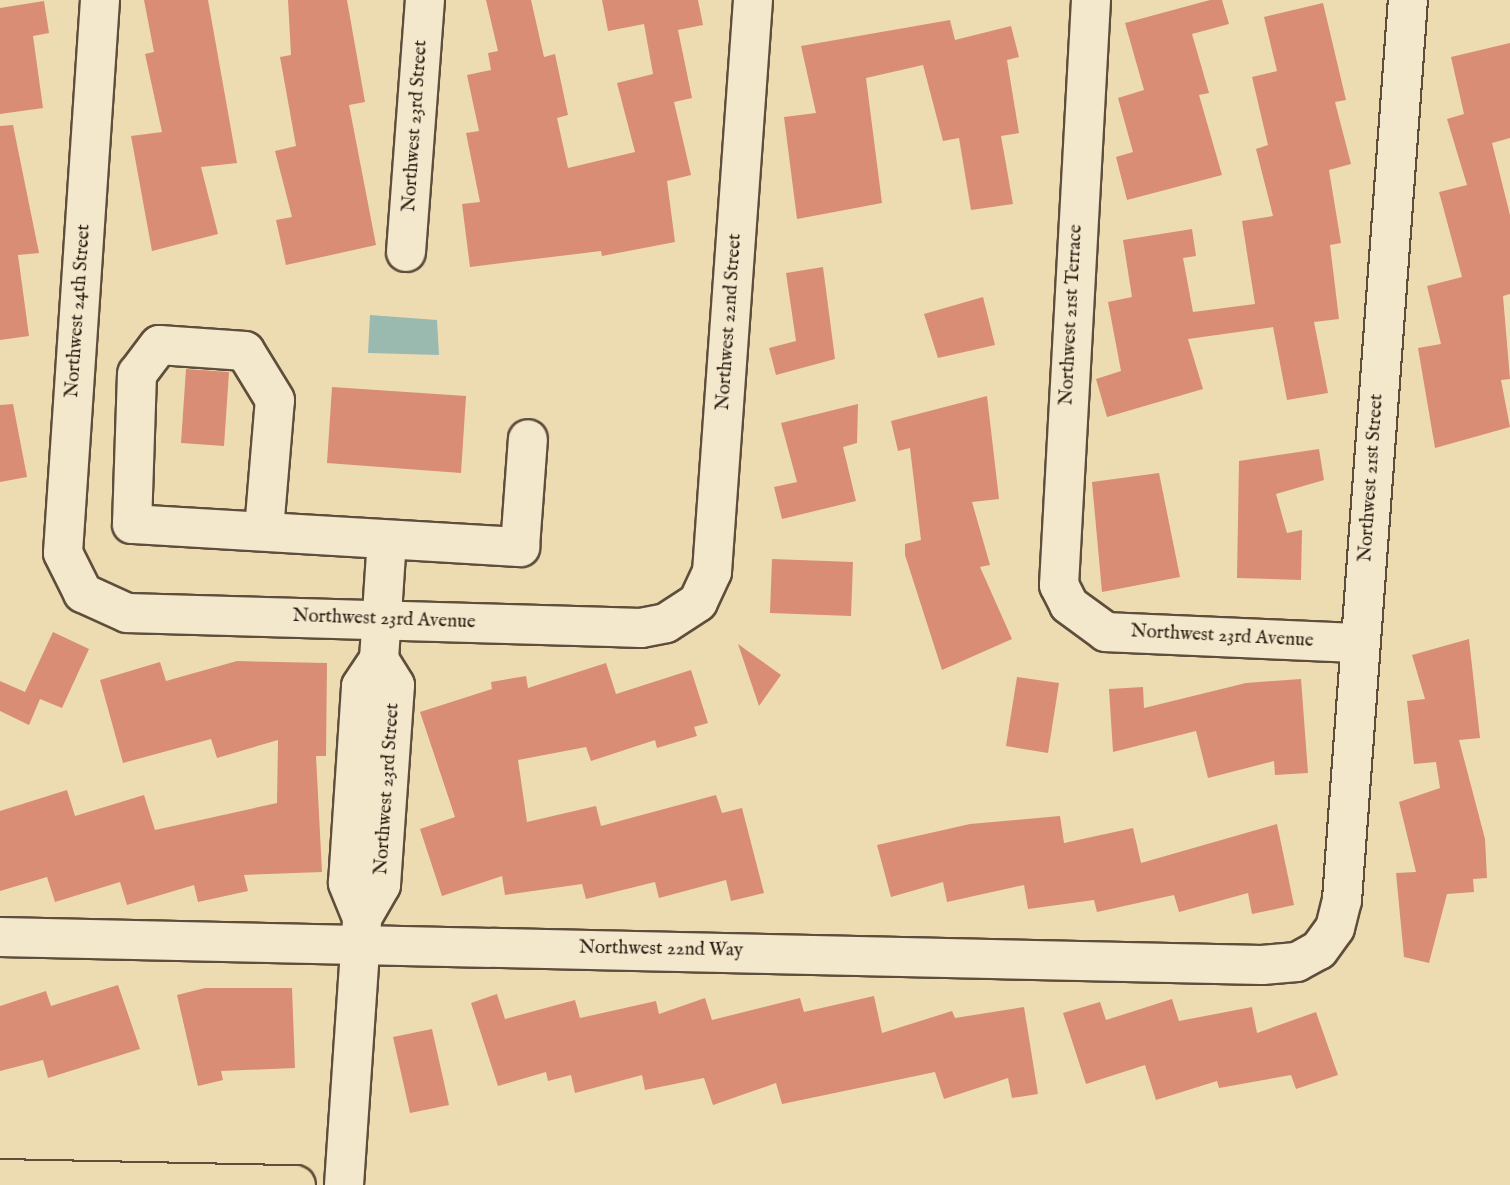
<!DOCTYPE html>
<html>
<head>
<meta charset="utf-8">
<style>
	body { margin:0 }
	#map { position:relative; width:1510px; height:1185px; overflow:hidden; background:#eddcb1; font-family:"IM FELL English",serif }
	div>[style] { position:absolute }
	.water>* { inset:0; background:#9abab0 }
	.building>* { inset:0; background:#d98d75 }
	.roads { filter:drop-shadow(2px 0 #5f4e3c) drop-shadow(-2px 0 #5f4e3c) drop-shadow(0 2px #5f4e3c) drop-shadow(0 -2px #5f4e3c) }
	.minor>* { height:38px; margin:-19px; padding:0 19px; transform-origin:19px; border-radius:19px; background:#f3e8cc }
	.major>* { height:38px; margin:-19px; padding:0 19px; transform-origin:19px; border-radius:19px; background:#eddcb1 }
	span { translate:-50% -50%; white-space:nowrap; text-align:center; line-height:1.15; -webkit-text-stroke:6px #f3e8cc; paint-order:stroke }
	.street-label { font-size:19px; color:#301e15 }
</style>
</head>
<body>
<div id="map">
	<div class="water">
		<i style="clip-path:polygon(370px 315px,437px 320px,439px 355px,368px 353px)"></i>
	</div>
	<div class="building">
		<i style="clip-path:polygon(144px 0,208px 0,237px 163px,201px 167px,218px 234px,152px 251px,131px 136px,162px 132px,145px 54px,154px 52px)"></i>
		<i style="clip-path:polygon(288px 0,347px 0,365px 102px,349px 105px,376px 245px,286px 265px,276px 220px,292px 217px,275px 151px,296px 146px,280px 57px,291px 55px)"></i>
		<i style="clip-path:polygon(486px 0,531px 0,544px 57px,555px 54px,568px 115px,557px 118px,568px 168px,635px 152px,617px 83px,653px 74px,644px 24px,608px 31px,602px 0,698px 0,703px 25px,678px 30px,692px 98px,674px 102px,691px 175px,667px 181px,675px 242px,602px 256px,601px 251px,470px 267px,462px 204px,480px 202px,466px 133px,479px 131px,467px 75px,491px 70px,488px 53px,498px 51px)"></i>
		<i style="clip-path:polygon(1210px 0,1222px 0,1229px 24px,1192px 34px,1209px 93px,1199px 95px,1222px 175px,1127px 200px,1116px 157px,1133px 152px,1118px 98px,1144px 90px,1125px 23px)"></i>
		<i style="clip-path:polygon(44px 1px,49px 33px,33px 36px,43px 108px,0 114px,0 8px)"></i>
		<i style="clip-path:polygon(1323px 3px,1346px 100px,1335px 102px,1351px 164px,1329px 170px,1341px 243px,1330px 245px,1339px 319px,1314px 322px,1328px 393px,1287px 400px,1273px 327px,1188px 339px,1203px 389px,1107px 417px,1096px 379px,1121px 371px,1108px 302px,1132px 297px,1123px 240px,1192px 229px,1196px 256px,1183px 258px,1193px 312px,1255px 304px,1242px 221px,1273px 216px,1256px 149px,1268px 145px,1252px 77px,1277px 71px,1264px 17px)"></i>
		<i style="clip-path:polygon(950px 20px,955px 40px,1011px 26px,1019px 57px,1007px 60px,1019px 133px,1001px 136px,1013px 204px,971px 210px,959px 138px,943px 141px,923px 65px,866px 78px,882px 203px,797px 219px,784px 117px,816px 113px,801px 46px)"></i>
		<i style="clip-path:polygon(1510px 43px,1510px 138px,1492px 143px,1510px 215px,1510px 294px,1503px 296px,1510px 379px,1501px 380px,1510px 427px,1435px 448px,1418px 348px,1441px 344px,1427px 286px,1462px 277px,1439px 192px,1467px 185px,1447px 119px,1464px 114px,1451px 57px)"></i>
		<i style="clip-path:polygon(13px 125px,39px 253px,18px 255px,29px 336px,0 340px,0 126px)"></i>
		<i style="clip-path:polygon(823px 267px,835px 359px,776px 375px,769px 348px,796px 341px,786px 273px)"></i>
		<i style="clip-path:polygon(983px 297px,995px 345px,938px 358px,924px 314px)"></i>
		<i style="clip-path:polygon(186px 369px,229px 372px,224px 446px,181px 443px)"></i>
		<i style="clip-path:polygon(332px 387px,466px 396px,461px 473px,327px 463px)"></i>
		<i style="clip-path:polygon(987px 396px,999px 499px,972px 502px,990px 565px,980px 567px,1012px 639px,942px 670px,905px 555px,905px 544px,921px 540px,910px 448px,898px 451px,891px 421px)"></i>
		<i style="clip-path:polygon(13px 404px,27px 477px,0 482px,0 405px)"></i>
		<i style="clip-path:polygon(858px 404px,857px 443px,843px 447px,856px 501px,782px 519px,774px 487px,797px 482px,781px 423px)"></i>
		<i style="clip-path:polygon(1319px 449px,1324px 480px,1276px 494px,1287px 533px,1302px 530px,1301px 580px,1237px 578px,1239px 461px)"></i>
		<i style="clip-path:polygon(1159px 473px,1180px 577px,1102px 592px,1092px 482px)"></i>
		<i style="clip-path:polygon(772px 559px,853px 562px,851px 616px,770px 613px)"></i>
		<i style="clip-path:polygon(53px 632px,89px 649px,62px 708px,40px 699px,29px 725px,0 711px,0 681px,25px 692px)"></i>
		<i style="clip-path:polygon(1469px 639px,1480px 738px,1459px 740px,1485px 839px,1487px 878px,1473px 879px,1474px 892px,1447px 894px,1429px 963px,1404px 957px,1396px 873px,1416px 872px,1399px 802px,1440px 788px,1436px 762px,1414px 764px,1407px 701px,1425px 699px,1412px 655px)"></i>
		<i style="clip-path:polygon(738px 644px,781px 675px,759px 706px)"></i>
		<i style="clip-path:polygon(237px 661px,327px 663px,326px 756px,316px 756px,322px 872px,244px 875px,248px 891px,198px 902px,194px 885px,127px 905px,120px 882px,55px 902px,47px 877px,0 891px,0 811px,67px 790px,75px 816px,144px 795px,155px 830px,277px 803px,278px 740px,217px 758px,211px 739px,123px 763px,100px 680px,160px 662px,166px 681px)"></i>
		<i style="clip-path:polygon(606px 663px,616px 694px,691px 670px,708px 723px,694px 727px,697px 736px,657px 748px,655px 740px,591px 761px,586px 747px,518px 760px,527px 822px,596px 806px,601px 826px,716px 795px,722px 813px,742px 808px,764px 893px,731px 901px,726px 880px,659px 898px,655px 882px,586px 899px,582px 884px,505px 895px,502px 876px,442px 896px,420px 829px,455px 817px,420px 712px,492px 689px,491px 682px,526px 676px,528px 688px)"></i>
		<i style="clip-path:polygon(1017px 677px,1059px 683px,1048px 753px,1006px 746px)"></i>
		<i style="clip-path:polygon(1301px 679px,1308px 773px,1275px 775px,1274px 761px,1208px 778px,1196px 731px,1113px 752px,1109px 689px,1143px 687px,1144px 708px,1246px 683px)"></i>
		<i style="clip-path:polygon(1060px 816px,1064px 843px,1133px 828px,1141px 863px,1277px 824px,1294px 905px,1252px 914px,1248px 893px,1179px 912px,1174px 895px,1097px 912px,1094px 900px,1028px 909px,1024px 885px,947px 902px,943px 882px,891px 897px,877px 845px,970px 824px)"></i>
		<i style="clip-path:polygon(118px 985px,140px 1049px,48px 1078px,43px 1060px,0 1071px,0 1006px,46px 991px,51px 1006px)"></i>
		<i style="clip-path:polygon(205px 988px,292px 988px,295px 1068px,221px 1071px,223px 1080px,198px 1086px,177px 995px)"></i>
		<i style="clip-path:polygon(497px 994px,505px 1019px,575px 1000px,580px 1018px,656px 1001px,659px 1014px,705px 998px,712px 1020px,800px 998px,804px 1012px,874px 996px,882px 1033px,952px 1011px,955px 1018px,1024px 1007px,1038px 1094px,1012px 1098px,1008px 1078px,944px 1099px,935px 1072px,782px 1104px,776px 1083px,713px 1105px,704px 1078px,645px 1090px,642px 1075px,575px 1093px,571px 1075px,548px 1081px,546px 1072px,498px 1086px,471px 1003px)"></i>
		<i style="clip-path:polygon(1172px 999px,1179px 1021px,1252px 1007px,1257px 1033px,1316px 1012px,1338px 1075px,1296px 1089px,1291px 1075px,1219px 1088px,1217px 1081px,1156px 1100px,1145px 1065px,1086px 1084px,1063px 1013px,1100px 1002px,1106px 1020px)"></i>
		<i style="clip-path:polygon(432px 1029px,449px 1105px,410px 1113px,393px 1037px)"></i>
	</div>
	<div class="roads">
		<div class="minor">
			<i style="left:100px;top:0;width:554px;rotate:93.83deg"></i>
			<i style="left:63px;top:553px;width:45px;rotate:63.4deg"></i>
			<i style="left:83px;top:593px;width:48px;rotate:24.4deg"></i>
			<i style="left:127px;top:613px;width:514px;rotate:1.67deg"></i>
			<i style="left:641px;top:628px;width:25px;rotate:-11deg"></i>
			<i style="left:666px;top:623px;width:38px;rotate:-33deg"></i>
			<i style="left:698px;top:602px;width:33px;rotate:-65deg"></i>
			<i style="left:712px;top:572px;width:573px;rotate:-85.9deg"></i>
			<i style="left:1091px;top:0;width:586px;rotate:93.13deg"></i>
			<i style="left:1059px;top:585px;width:22px;rotate:63deg"></i>
			<i style="left:1069px;top:605px;width:46px;rotate:36.1deg"></i>
			<i style="left:1106px;top:632px;width:254px;rotate:2.5deg"></i>
			<i style="left:406px;top:252px;width:253px;rotate:-85.7deg"></i>
			<i style="left:264px;top:530px;width:130px;rotate:-85.2deg"></i>
			<i style="left:275px;top:400px;width:57px;rotate:-121.5deg"></i>
			<i style="left:245px;top:351px;width:86px;rotate:-176deg"></i>
			<i style="left:159px;top:345px;width:36px;rotate:127deg"></i>
			<i style="left:137px;top:374px;width:150px;rotate:91.9deg"></i>
			<i style="left:132px;top:524px;width:389px;rotate:3.4deg"></i>
			<i style="left:520px;top:547px;width:108px;rotate:-85.8deg"></i>
			<i style="left:362px;top:918px;width:38px;rotate:-112deg"></i>
			<i style="left:348px;top:883px;width:197px;rotate:-86.2deg"></i>
			<i style="left:361px;top:686px;width:32px;rotate:-56deg"></i>
			<i style="left:379px;top:659px;width:119px;rotate:-86.2deg"></i>
			<i style="left:0;top:937px;width:1262px;rotate:1.27deg"></i>
			<i style="left:1262px;top:965px;width:35px;rotate:-5deg"></i>
			<i style="left:1297px;top:962px;width:25px;rotate:-29deg"></i>
			<i style="left:1319px;top:950px;width:27px;rotate:-54deg"></i>
			<i style="left:1335px;top:928px;width:29px;rotate:-76deg"></i>
			<i style="left:1342px;top:900px;width:902px;rotate:-85.81deg"></i>
			<i style="left:344px;top:1185px;width:268px;rotate:-86.1deg"></i>
			<i style="left:362px;top:918px;width:38px;rotate:-60deg"></i>
			<i style="left:381px;top:885px;width:200px;rotate:-86deg"></i>
			<i style="left:395px;top:685px;width:31px;rotate:-122deg"></i>
		</div>
		<div class="major">
			<i style="left:0;top:1179px;width:296px;rotate:1.2deg"></i>
		</div>
	</div>
	<div class="street-label">
		<span style="left:416px;top:126px;rotate:-86deg">Northwest 23rd Street</span>
		<span style="left:79px;top:311px;rotate:-86deg">Northwest 24th Street</span>
		<span style="left:1072px;top:315px;rotate:-87deg">Northwest 21st Terrace</span>
		<span style="left:730px;top:322px;rotate:-86deg">Northwest 22nd Street</span>
		<span style="left:1372px;top:478px;rotate:-86deg">Northwest 21st Street</span>
		<span style="left:384px;top:620px;rotate:2deg">Northwest 23rd Avenue</span>
		<span style="left:1222px;top:637px;rotate:3deg">Northwest 23rd Avenue</span>
		<span style="left:388px;top:789px;rotate:-86deg">Northwest 23rd Street</span>
		<span style="left:661px;top:950px;rotate:1deg">Northwest 22nd Way</span>
	</div>
</div>
</body>
</html>
